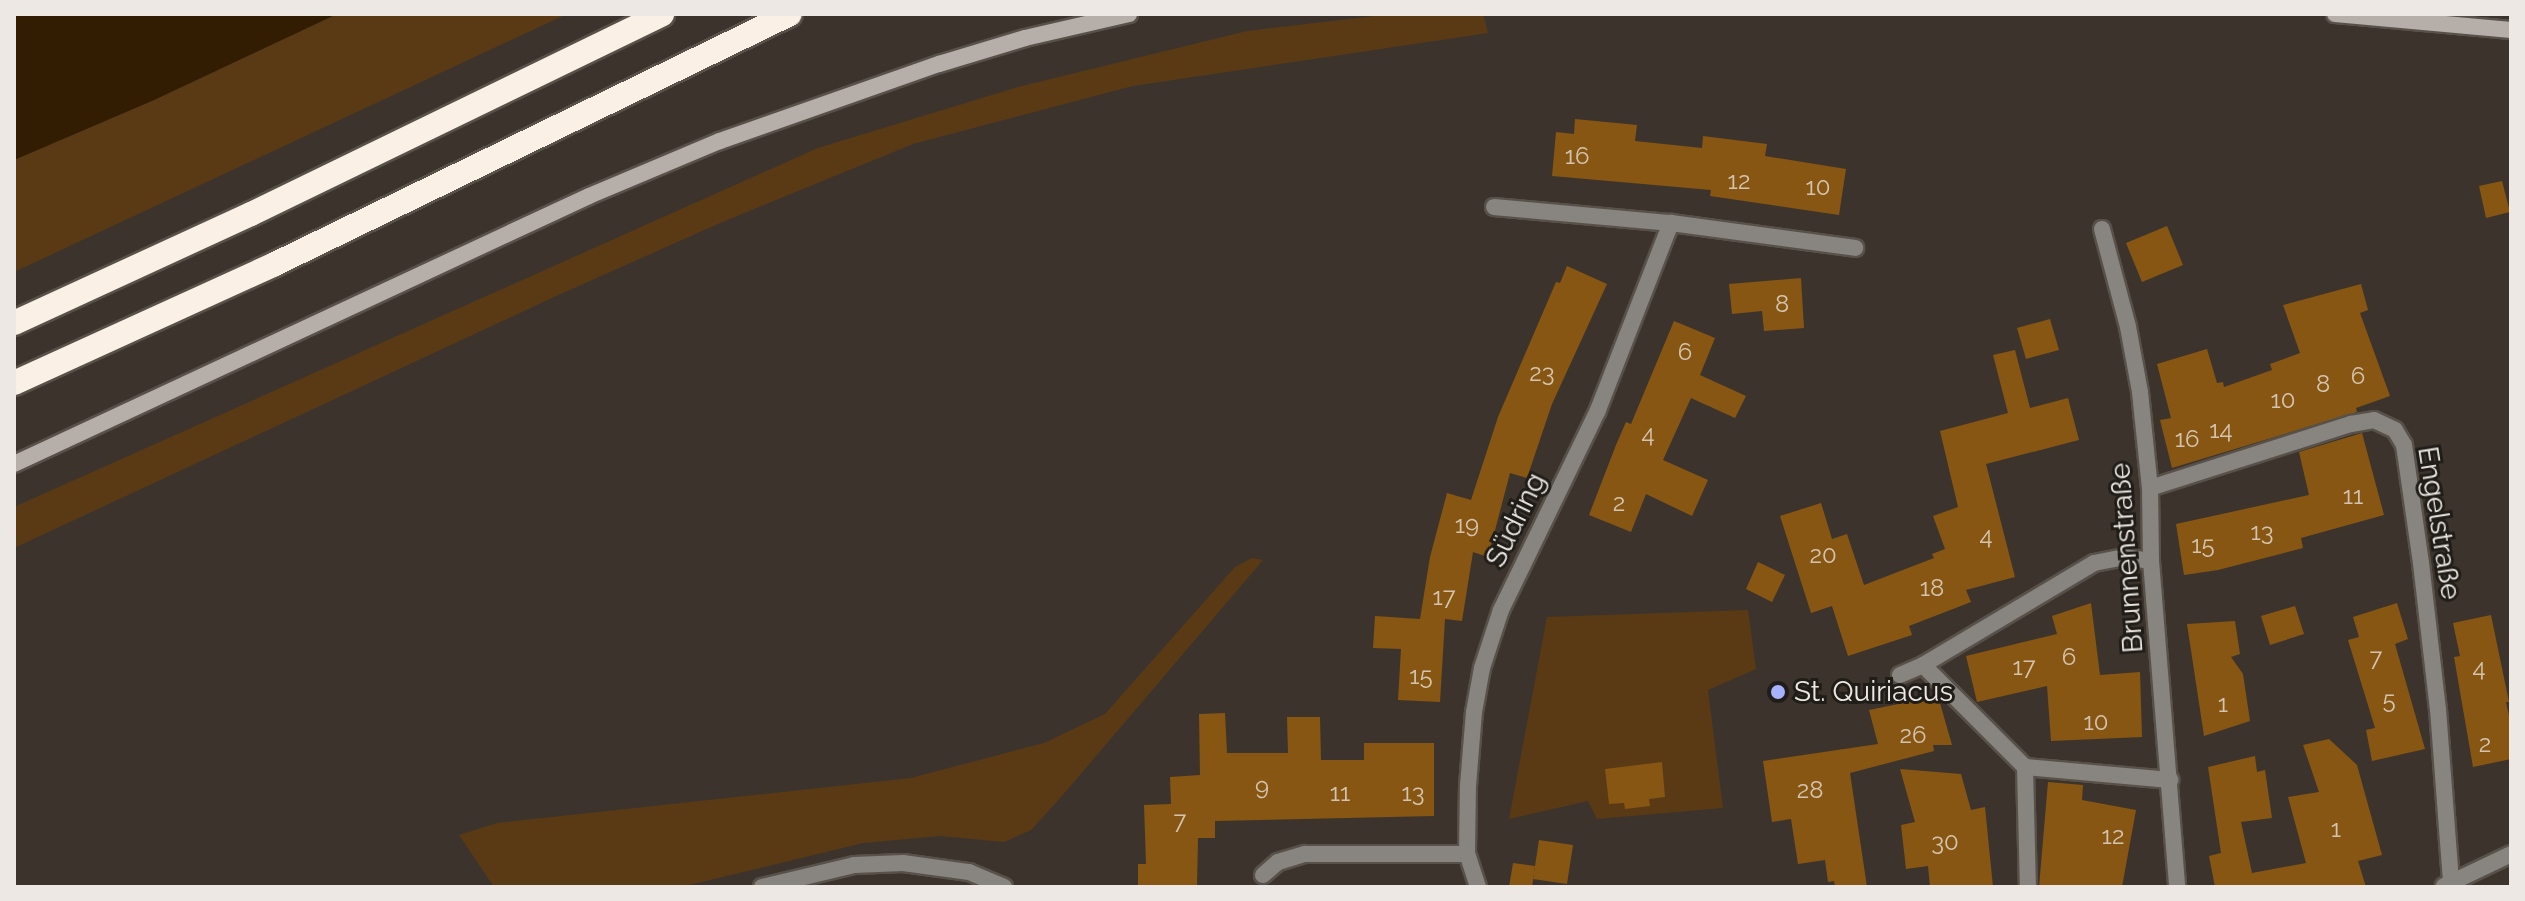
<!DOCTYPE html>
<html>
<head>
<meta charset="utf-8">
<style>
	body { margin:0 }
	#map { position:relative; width:2525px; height:901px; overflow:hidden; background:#3c342c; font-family:Raleway,sans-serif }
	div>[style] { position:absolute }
	.green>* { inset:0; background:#593a15 }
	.water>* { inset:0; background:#321d03 }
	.building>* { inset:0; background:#875612 }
	.roads { filter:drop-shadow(2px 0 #585149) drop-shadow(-2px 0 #585149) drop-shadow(0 2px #585149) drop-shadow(0 -2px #585149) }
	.minor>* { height:16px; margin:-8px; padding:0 8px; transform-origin:8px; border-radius:8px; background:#888480 }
	.secondary>* { height:16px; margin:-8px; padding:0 8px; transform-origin:8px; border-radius:8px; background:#b6afa9 }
	.motorway>* { height:24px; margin:-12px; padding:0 12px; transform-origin:12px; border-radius:12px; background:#faf0e6 }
	.dots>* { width:22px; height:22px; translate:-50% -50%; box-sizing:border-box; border:4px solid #201d19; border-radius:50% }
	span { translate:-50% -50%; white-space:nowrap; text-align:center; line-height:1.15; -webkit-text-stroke:6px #201d19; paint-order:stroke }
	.number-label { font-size:24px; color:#d4c4af }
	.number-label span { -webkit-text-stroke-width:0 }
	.street-label { font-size:28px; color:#ede8e3 }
	.poi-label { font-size:28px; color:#ede8e3 }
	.left { translate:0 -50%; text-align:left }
	.frame { position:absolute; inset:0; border:16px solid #ede8e3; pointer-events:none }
</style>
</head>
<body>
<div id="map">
	<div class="green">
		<i style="clip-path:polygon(337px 14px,567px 14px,14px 272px,14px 160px,154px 100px)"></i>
		<i style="clip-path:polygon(1392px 14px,1483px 14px,1488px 33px,1133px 86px,913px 144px,720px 223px,554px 297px,14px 548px,14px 507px,818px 148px,1018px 87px,1247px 31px)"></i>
		<i style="clip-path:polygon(1252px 558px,1263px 560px,1062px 796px,1031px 830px,1004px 842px,940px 836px,863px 843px,681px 887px,494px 887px,459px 835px,497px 823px,911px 778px,1044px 743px,1105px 714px,1235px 567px)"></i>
		<i style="clip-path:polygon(1748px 610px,1756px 669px,1708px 690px,1723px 808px,1597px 819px,1588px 801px,1509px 819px,1547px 617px)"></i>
	</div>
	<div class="water">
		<i style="clip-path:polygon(14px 14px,337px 14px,154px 100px,14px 160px)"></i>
	</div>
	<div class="building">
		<i style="clip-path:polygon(1575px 119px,1637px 125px,1635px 141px,1702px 148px,1703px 136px,1767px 144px,1765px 156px,1846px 169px,1839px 215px,1710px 196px,1711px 190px,1552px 176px,1556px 132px,1574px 134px)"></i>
		<i style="clip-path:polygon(2502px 181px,2510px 212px,2486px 218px,2479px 186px)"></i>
		<i style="clip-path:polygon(2167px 226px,2183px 265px,2142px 282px,2126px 243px)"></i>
		<i style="clip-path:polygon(1567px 266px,1607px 284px,1552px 404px,1527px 478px,1510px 473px,1488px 557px,1473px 552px,1462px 621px,1445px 619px,1440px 702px,1398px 700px,1401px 649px,1373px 648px,1375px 616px,1420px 619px,1430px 557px,1447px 493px,1471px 500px,1498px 417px,1556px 282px,1560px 283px)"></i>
		<i style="clip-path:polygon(1801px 278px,1804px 328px,1764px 331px,1762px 311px,1732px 314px,1729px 284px)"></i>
		<i style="clip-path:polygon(2361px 284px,2368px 310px,2360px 313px,2390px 396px,2356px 408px,2357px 412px,2172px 468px,2160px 420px,2171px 418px,2157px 364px,2207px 349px,2217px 383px,2223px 382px,2224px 387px,2272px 370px,2270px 364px,2300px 353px,2283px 305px)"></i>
		<i style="clip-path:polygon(2050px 319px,2059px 350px,2026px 359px,2017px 328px)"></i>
		<i style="clip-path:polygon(1674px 321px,1715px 338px,1700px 375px,1746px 396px,1735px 418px,1691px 398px,1663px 460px,1708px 480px,1692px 516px,1646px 494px,1631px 532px,1589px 515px,1616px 445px,1626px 422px,1631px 424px)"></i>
		<i style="clip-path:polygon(2015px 350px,2030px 408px,2068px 398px,2079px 440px,1986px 464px,2015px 577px,1966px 590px,1971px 602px,1909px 626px,1912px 635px,1848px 656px,1832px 606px,1811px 613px,1780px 516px,1821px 503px,1832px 539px,1847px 534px,1864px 585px,1934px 558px,1932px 554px,1945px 549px,1933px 516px,1958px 507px,1940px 431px,2008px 413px,1993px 355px)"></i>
		<i style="clip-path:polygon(2362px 433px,2384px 515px,2301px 538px,2303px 548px,2218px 570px,2184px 575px,2176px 524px,2309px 495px,2299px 452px)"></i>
		<i style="clip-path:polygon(1758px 562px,1785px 575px,1772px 602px,1746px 589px)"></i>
		<i style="clip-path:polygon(2091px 603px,2100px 675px,2140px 672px,2142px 737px,2051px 741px,2047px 686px,1977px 702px,1966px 656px,2057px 634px,2052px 616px)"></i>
		<i style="clip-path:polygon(2397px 603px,2408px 639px,2395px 644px,2425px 749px,2372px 761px,2366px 730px,2375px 728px,2348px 640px,2359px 637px,2353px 617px)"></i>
		<i style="clip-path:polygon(2295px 606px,2304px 634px,2270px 645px,2261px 616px)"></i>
		<i style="clip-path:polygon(2491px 615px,2509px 702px,2506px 702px,2511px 725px,2511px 759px,2473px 767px,2454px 657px,2460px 656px,2453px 623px)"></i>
		<i style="clip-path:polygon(2235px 621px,2240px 654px,2231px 657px,2243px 674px,2250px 721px,2204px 736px,2187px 624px)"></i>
		<i style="clip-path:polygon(1938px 696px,1952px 745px,1933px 745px,1934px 751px,1850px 773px,1867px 887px,1835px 887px,1834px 881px,1828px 882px,1825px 860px,1798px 864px,1791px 819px,1772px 822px,1763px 761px,1878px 744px,1869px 710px)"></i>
		<i style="clip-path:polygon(1225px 713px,1227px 753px,1288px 753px,1287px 717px,1320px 717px,1321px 760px,1364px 760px,1364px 743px,1434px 743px,1434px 816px,1215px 821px,1215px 838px,1198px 838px,1197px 887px,1138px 887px,1138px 864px,1146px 864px,1144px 805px,1171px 804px,1170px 777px,1200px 775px,1199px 714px)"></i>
		<i style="clip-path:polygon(2329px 739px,2357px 765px,2382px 855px,2358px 861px,2366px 887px,2215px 887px,2209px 856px,2221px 853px,2208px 767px,2255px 756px,2257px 772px,2265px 770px,2272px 818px,2241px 822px,2252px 873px,2306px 863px,2288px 797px,2319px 792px,2303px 745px)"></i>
		<i style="clip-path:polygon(1662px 762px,1665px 797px,1649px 799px,1650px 806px,1625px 809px,1624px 803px,1609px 804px,1605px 769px)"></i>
		<i style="clip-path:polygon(1900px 769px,1961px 774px,1971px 810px,1985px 807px,1993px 887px,1930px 887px,1928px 866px,1906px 869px,1901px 825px,1915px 822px)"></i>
		<i style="clip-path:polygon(2048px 782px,2083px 785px,2082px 800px,2136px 810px,2122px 887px,2039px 887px)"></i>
		<i style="clip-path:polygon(1539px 840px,1573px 845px,1567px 884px,1533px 879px)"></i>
		<i style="clip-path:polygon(1513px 863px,1535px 866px,1532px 887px,1509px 887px)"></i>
	</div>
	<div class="roads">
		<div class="minor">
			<i style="left:1494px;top:207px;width:178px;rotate:5.2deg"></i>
			<i style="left:1671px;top:223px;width:186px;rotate:7.7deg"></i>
			<i style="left:2102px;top:229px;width:101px;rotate:75.1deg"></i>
			<i style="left:2128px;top:327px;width:66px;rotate:79.5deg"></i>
			<i style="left:2140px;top:392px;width:97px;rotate:84.1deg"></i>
			<i style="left:2150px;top:488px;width:73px;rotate:89.2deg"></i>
			<i style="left:2151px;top:561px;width:327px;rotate:85.4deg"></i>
			<i style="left:2150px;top:488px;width:211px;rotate:-17.7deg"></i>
			<i style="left:2351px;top:424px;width:23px;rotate:-10deg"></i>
			<i style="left:2374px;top:420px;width:23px;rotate:25deg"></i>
			<i style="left:2395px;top:430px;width:17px;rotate:59deg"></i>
			<i style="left:2404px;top:445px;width:119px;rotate:81.8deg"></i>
			<i style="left:2421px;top:563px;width:147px;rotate:83.4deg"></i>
			<i style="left:2438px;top:709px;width:173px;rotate:85.7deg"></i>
			<i style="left:1923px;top:665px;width:144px;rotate:45deg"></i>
			<i style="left:2025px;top:767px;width:146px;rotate:5.1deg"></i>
			<i style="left:1900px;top:675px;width:25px;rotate:-23deg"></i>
			<i style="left:1923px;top:665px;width:199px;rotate:-30.8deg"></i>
			<i style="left:2094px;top:563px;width:32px;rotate:-11deg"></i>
			<i style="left:2125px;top:557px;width:26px;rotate:9deg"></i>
			<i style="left:2025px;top:767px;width:120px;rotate:88.6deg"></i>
			<i style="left:1263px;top:875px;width:20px;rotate:-41deg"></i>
			<i style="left:1278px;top:862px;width:28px;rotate:-17deg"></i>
			<i style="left:1305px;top:854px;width:162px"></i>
			<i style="left:2444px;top:886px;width:74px;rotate:-25.5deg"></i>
			<i style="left:762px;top:887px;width:95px;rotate:-13.4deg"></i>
			<i style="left:854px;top:865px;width:49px;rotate:-2.3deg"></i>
			<i style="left:903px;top:863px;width:67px;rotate:7.8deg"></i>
			<i style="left:969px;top:872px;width:38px;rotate:23deg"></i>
			<i style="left:1478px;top:887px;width:35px;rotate:-108deg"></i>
			<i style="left:1467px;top:854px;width:68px;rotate:-89.2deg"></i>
			<i style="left:1468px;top:786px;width:74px;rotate:-85.4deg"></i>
			<i style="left:1474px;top:712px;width:45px;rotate:-79.7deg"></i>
			<i style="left:1482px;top:668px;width:61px;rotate:-71.9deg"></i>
			<i style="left:1501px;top:610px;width:222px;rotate:-64.1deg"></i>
			<i style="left:1598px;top:410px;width:201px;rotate:-68.7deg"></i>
		</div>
		<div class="secondary">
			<i style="left:2335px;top:14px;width:177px;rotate:5.2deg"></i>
			<i style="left:14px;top:464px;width:634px;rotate:-24.99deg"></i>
			<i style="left:589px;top:196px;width:142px;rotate:-22.8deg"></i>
			<i style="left:720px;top:141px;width:232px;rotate:-19.4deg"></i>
			<i style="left:939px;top:64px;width:90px;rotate:-16.8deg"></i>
			<i style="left:1025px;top:38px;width:107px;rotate:-13deg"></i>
		</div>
		<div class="motorway">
			<i style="left:14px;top:323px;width:261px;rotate:-24.7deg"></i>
			<i style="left:251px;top:214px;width:457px;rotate:-25.9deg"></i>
			<i style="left:14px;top:383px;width:287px;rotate:-24.5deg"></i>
			<i style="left:275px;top:264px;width:572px;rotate:-25.89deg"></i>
		</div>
	</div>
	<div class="dots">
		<i style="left:1778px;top:692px;background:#a7b1fc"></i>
	</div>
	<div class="number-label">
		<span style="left:1577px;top:156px">16</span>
		<span style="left:1739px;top:181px">12</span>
		<span style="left:1818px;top:187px">10</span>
		<span style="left:1782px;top:304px">8</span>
		<span style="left:1685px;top:352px">6</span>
		<span style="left:1542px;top:373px">23</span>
		<span style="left:2358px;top:376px">6</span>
		<span style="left:2323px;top:384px">8</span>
		<span style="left:2283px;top:400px">10</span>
		<span style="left:2221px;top:430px">14</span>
		<span style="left:1648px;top:434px">4</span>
		<span style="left:2187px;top:439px">16</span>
		<span style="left:2353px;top:496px">11</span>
		<span style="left:1619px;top:503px">2</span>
		<span style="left:1467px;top:525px">19</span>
		<span style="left:2262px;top:532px">13</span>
		<span style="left:1986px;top:536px">4</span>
		<span style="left:2203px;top:545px">15</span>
		<span style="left:1823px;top:555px">20</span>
		<span style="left:1932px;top:588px">18</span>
		<span style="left:1444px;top:597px">17</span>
		<span style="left:2069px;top:657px">6</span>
		<span style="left:2376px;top:658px">7</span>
		<span style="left:2024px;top:667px">17</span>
		<span style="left:2479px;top:668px">4</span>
		<span style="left:1421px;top:676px">15</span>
		<span style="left:2389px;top:700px">5</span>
		<span style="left:2223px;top:704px">1</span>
		<span style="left:2096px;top:722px">10</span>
		<span style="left:1913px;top:735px">26</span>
		<span style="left:2485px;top:744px">2</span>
		<span style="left:1262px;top:787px">9</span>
		<span style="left:1810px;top:790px">28</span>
		<span style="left:1340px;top:793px">11</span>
		<span style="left:1413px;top:793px">13</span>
		<span style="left:1180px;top:821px">7</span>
		<span style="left:2336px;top:829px">1</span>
		<span style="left:2113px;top:836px">12</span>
		<span style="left:1945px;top:842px">30</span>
	</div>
	<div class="street-label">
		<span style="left:1516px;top:520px;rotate:-64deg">Südring</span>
		<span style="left:2439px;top:523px;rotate:81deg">Engelstraße</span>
		<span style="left:2127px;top:558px;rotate:-94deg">Brunnenstraße</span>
	</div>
	<div class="poi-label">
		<span class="left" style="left:1794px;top:692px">St. Quiriacus</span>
	</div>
	<div class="frame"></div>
</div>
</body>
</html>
